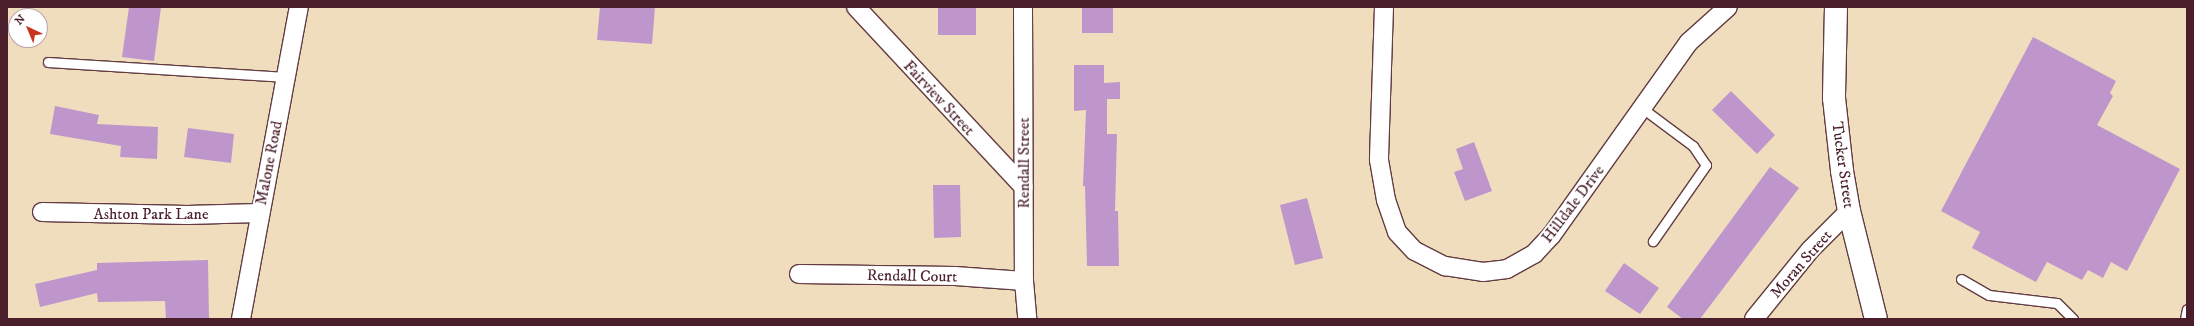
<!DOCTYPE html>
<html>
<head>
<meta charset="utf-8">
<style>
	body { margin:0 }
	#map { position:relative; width:2194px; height:326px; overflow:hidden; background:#f0ddbe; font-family:"IM FELL DW Pica",serif }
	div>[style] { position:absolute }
	.building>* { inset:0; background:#be96cb }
	.roads { filter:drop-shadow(1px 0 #633c41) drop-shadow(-1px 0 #633c41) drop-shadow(0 1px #633c41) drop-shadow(0 -1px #633c41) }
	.service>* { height:9px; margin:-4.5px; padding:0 4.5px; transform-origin:4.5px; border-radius:4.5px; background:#fff }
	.minor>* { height:18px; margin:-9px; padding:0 9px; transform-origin:9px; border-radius:9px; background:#fff }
	.tertiary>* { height:22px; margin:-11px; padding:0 11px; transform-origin:11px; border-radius:11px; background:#fff }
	span { translate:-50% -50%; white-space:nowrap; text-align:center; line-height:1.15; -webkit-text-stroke:4px #fff; paint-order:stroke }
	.street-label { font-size:16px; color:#4a1f2b }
	.frame { position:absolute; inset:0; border:8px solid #4a1f2b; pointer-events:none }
	.north { position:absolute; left:8px; top:8px; width:40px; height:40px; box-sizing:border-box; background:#fff; border:1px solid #b7a5aa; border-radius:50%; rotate:316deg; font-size:11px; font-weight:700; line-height:16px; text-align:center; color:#4a1f2b }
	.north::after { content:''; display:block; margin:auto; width:14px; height:18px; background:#c8321e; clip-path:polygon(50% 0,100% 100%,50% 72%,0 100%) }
</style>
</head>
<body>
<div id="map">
	<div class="building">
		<i style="clip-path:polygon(129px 7px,161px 7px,154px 61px,122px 57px)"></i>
		<i style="clip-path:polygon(600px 7px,655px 7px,652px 44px,597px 40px)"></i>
		<i style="clip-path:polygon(938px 7px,976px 7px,976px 35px,938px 35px)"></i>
		<i style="clip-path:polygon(1082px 7px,1113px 7px,1113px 33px,1082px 33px)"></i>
		<i style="clip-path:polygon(2033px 37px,2116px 81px,2110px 93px,2113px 96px,2097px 125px,2180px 169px,2127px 271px,2111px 262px,2103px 278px,2088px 270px,2082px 280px,2047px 262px,2036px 282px,1972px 248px,1980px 232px,1941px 211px)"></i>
		<i style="clip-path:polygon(1074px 65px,1104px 65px,1104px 83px,1120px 82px,1120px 99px,1107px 99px,1107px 134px,1117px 134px,1115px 211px,1118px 211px,1119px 266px,1087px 266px,1085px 186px,1083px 186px,1086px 110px,1074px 111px)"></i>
		<i style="clip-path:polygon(1731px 91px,1775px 135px,1757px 154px,1712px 110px)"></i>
		<i style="clip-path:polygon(55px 106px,99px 115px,97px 124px,158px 127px,157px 159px,120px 157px,121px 146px,50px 134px)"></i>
		<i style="clip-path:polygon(188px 128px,234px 134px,231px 163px,184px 157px)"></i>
		<i style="clip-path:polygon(1474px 142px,1492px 191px,1465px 201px,1454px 172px,1463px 169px,1456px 149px)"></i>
		<i style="clip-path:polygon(1770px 167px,1799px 188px,1700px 319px,1683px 319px,1667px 307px)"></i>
		<i style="clip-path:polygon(933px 185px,960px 185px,961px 237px,934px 238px)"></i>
		<i style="clip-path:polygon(1307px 198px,1323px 258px,1295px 265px,1280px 205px)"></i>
		<i style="clip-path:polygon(208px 260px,209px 319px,166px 319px,165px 301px,98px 302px,97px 293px,40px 307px,35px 284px,97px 270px,97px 263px)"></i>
		<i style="clip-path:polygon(1624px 263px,1659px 288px,1640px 314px,1605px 291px)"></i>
	</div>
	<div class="roads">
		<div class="service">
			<i style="left:48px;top:62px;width:238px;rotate:3.6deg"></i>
			<i style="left:1642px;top:108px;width:64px;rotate:36.7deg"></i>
			<i style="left:1693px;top:146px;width:23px;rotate:56deg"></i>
			<i style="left:1706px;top:165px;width:93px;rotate:124.9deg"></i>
			<i style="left:1961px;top:279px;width:32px;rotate:30deg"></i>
			<i style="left:1989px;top:295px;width:68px;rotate:6.7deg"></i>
			<i style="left:2057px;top:303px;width:23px;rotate:45deg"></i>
			<i style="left:2185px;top:319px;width:10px;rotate:-79deg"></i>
		</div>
		<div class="minor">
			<i style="left:856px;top:7px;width:246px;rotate:47deg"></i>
			<i style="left:1023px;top:7px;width:274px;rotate:89.8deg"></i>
			<i style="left:1024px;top:281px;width:38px;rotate:85deg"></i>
			<i style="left:1384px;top:7px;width:153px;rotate:91.9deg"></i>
			<i style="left:1379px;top:160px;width:41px;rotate:80.1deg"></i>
			<i style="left:1386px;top:200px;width:34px;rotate:71deg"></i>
			<i style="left:1397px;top:232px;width:26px;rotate:47deg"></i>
			<i style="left:1415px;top:251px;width:34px;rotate:27deg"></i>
			<i style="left:1445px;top:266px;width:38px;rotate:9deg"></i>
			<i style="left:1483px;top:272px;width:24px;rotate:-7deg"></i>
			<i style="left:1507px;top:269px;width:31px;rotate:-29deg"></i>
			<i style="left:1534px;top:254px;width:25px;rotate:-47deg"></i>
			<i style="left:1551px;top:236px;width:238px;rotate:-54.6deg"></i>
			<i style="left:1689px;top:42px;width:52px;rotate:-41.9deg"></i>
			<i style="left:42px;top:212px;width:145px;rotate:1.2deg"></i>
			<i style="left:187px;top:215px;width:72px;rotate:-1.6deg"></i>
			<i style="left:799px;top:274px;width:156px;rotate:0.7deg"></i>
			<i style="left:955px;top:276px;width:69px;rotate:4.1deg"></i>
			<i style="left:241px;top:319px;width:317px;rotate:-79.5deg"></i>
			<i style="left:1754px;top:319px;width:89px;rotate:-50.9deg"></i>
			<i style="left:1810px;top:250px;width:55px;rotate:-45deg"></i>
		</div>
		<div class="tertiary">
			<i style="left:1836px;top:7px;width:91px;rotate:91.3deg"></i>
			<i style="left:1834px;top:98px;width:73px;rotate:83.7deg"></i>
			<i style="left:1842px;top:171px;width:41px;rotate:80.1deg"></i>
			<i style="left:1849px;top:211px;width:111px;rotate:76deg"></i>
		</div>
	</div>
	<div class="street-label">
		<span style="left:939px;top:98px;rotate:47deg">Fairview Street</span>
		<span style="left:269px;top:163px;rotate:-79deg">Malone Road</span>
		<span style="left:1024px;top:163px;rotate:-90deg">Rendall Street</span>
		<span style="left:1843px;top:165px;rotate:82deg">Tucker Street</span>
		<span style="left:1573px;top:204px;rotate:-53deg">Hilldale Drive</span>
		<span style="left:151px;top:214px">Ashton Park Lane</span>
		<span style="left:1801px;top:264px;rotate:-49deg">Moran Street</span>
		<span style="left:912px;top:276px;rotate:1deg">Rendall Court</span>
	</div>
	<div class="frame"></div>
	<div class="north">N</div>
</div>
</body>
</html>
